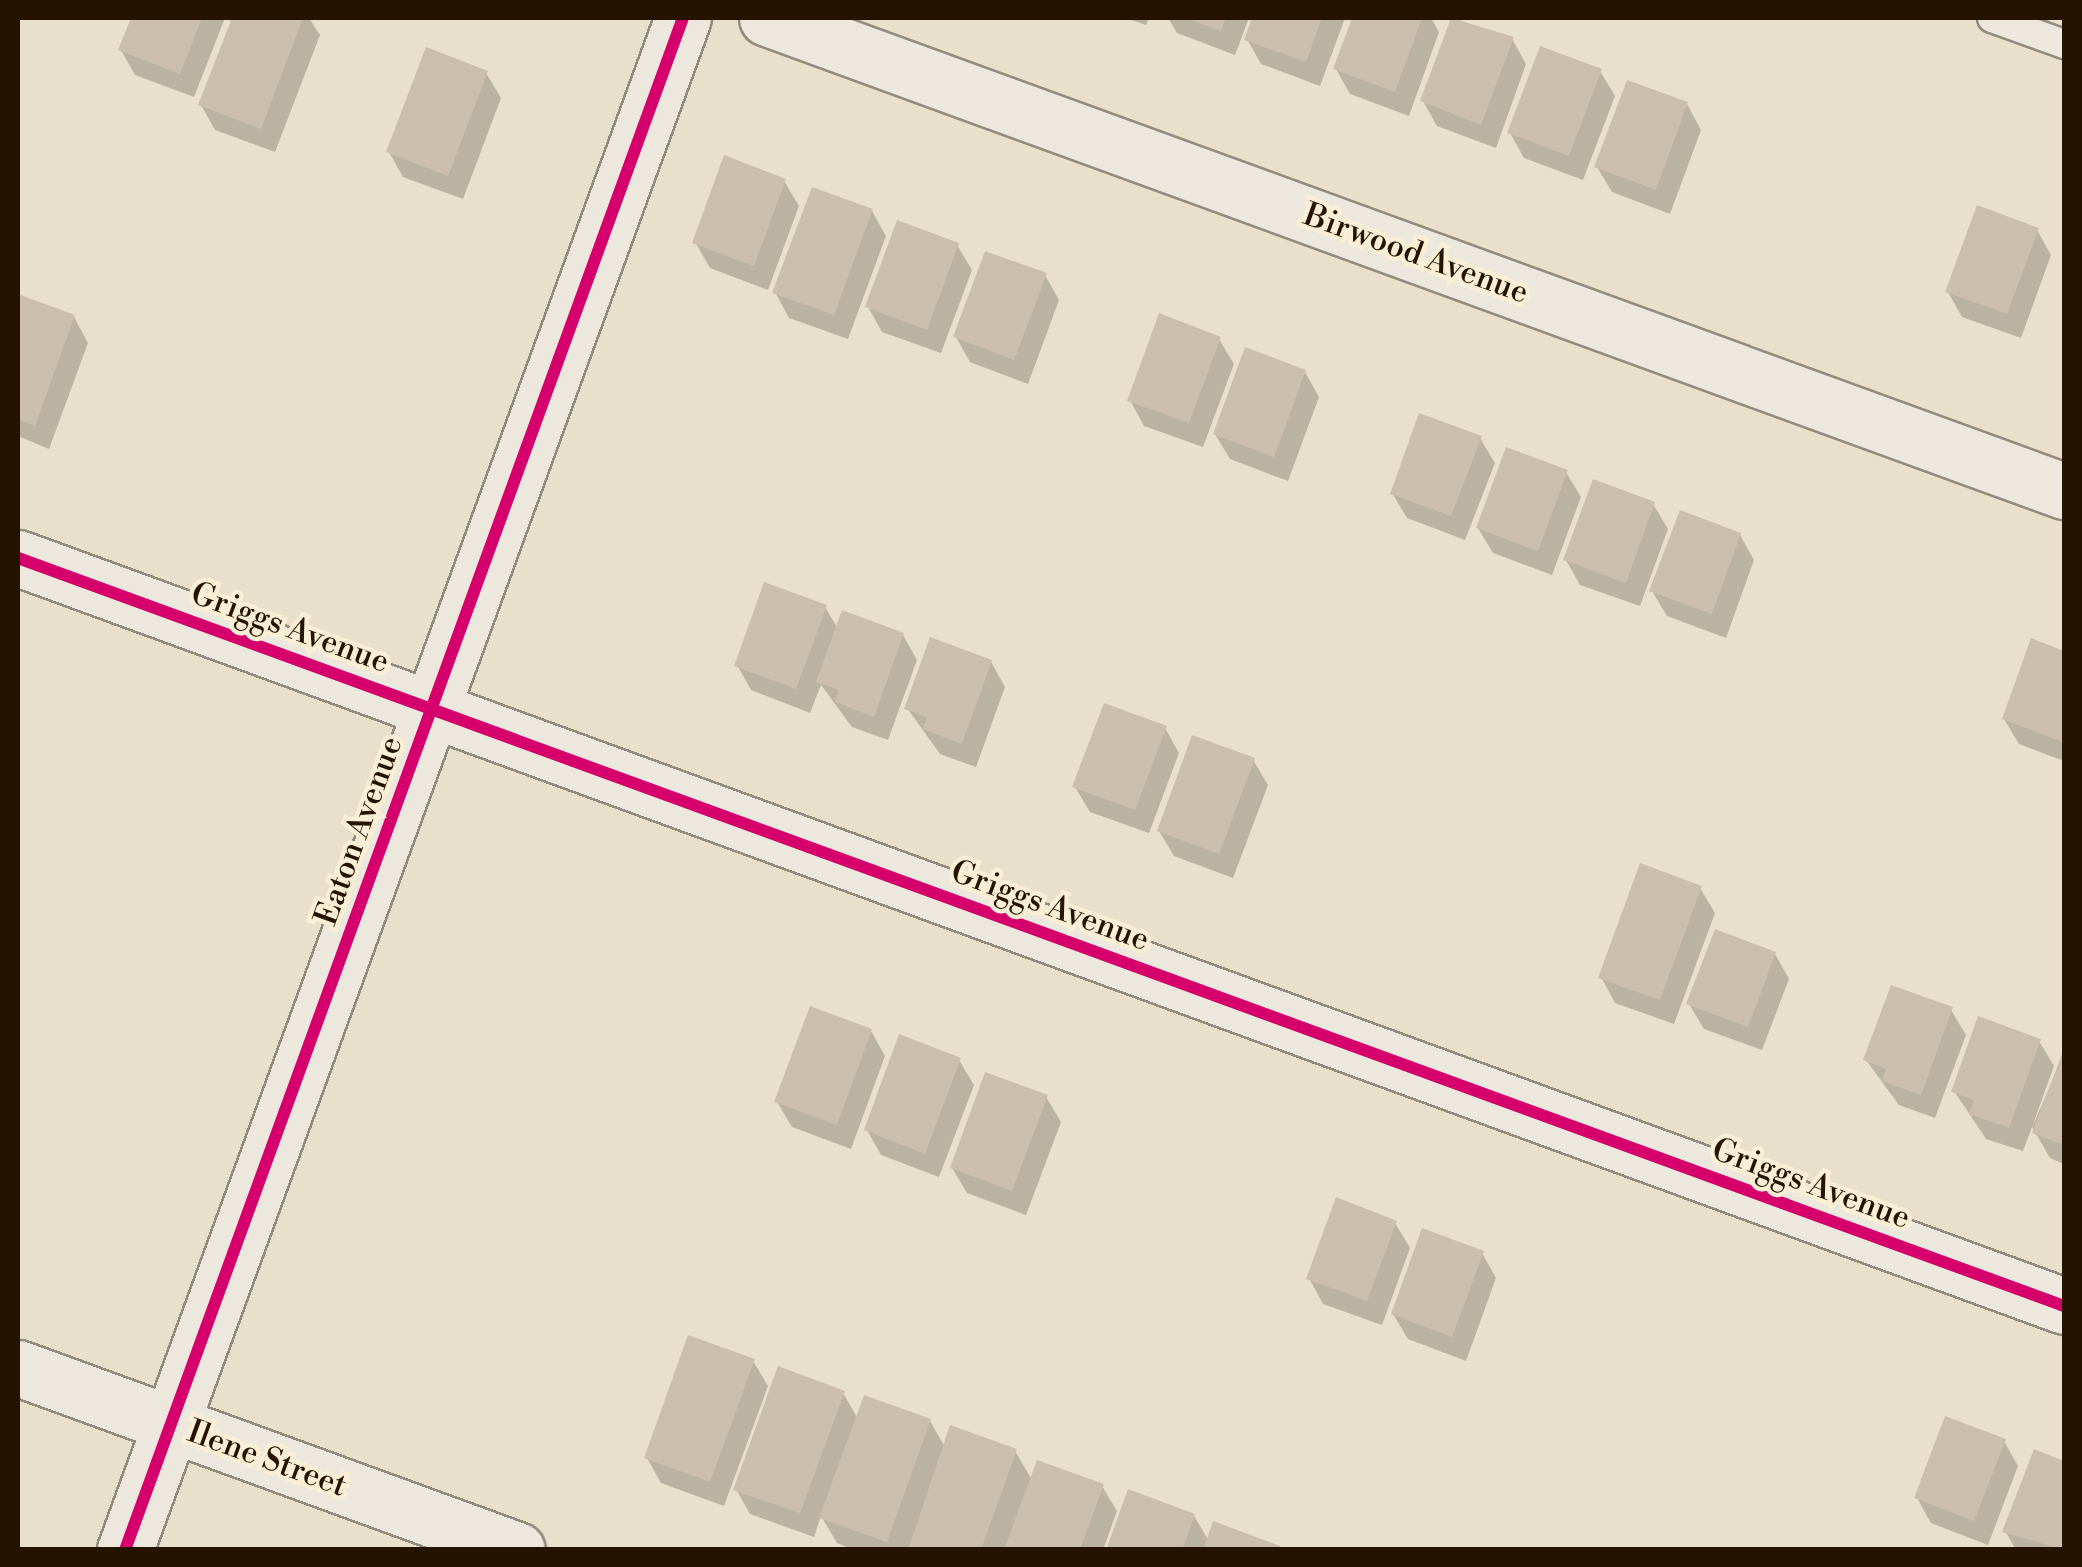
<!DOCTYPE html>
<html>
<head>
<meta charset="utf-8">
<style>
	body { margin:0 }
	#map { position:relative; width:2082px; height:1567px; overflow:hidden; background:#e9e0cb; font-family:"Libre Bodoni",serif }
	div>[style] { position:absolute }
	.shadow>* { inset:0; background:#0003 }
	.building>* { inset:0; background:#ccbead }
	.roads { filter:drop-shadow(2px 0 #938b7d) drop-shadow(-2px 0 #938b7d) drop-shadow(0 2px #938b7d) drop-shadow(0 -2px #938b7d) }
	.service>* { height:28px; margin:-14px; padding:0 14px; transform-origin:14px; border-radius:14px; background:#ece8de }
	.minor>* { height:55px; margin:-27.5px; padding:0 27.5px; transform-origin:27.5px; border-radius:27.5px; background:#ece8de }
	.cycleway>* { height:12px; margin:-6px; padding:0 6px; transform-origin:6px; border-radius:6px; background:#d6006c }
	span { translate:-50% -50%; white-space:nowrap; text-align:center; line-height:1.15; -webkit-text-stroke:9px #f9efd5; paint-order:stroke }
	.street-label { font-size:32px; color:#251300 }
	.frame { position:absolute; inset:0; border:20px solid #251300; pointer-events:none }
</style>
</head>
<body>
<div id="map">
	<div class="shadow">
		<i style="clip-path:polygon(133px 18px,225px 18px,194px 97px,135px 75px,121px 50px)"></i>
		<i style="clip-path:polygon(235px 18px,309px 18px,320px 35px,275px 152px,215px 130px,201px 105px)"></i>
		<i style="clip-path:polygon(1126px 18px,1149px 18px,1146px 25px)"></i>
		<i style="clip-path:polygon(1168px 18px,1249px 18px,1235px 55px,1177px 33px)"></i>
		<i style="clip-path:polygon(1255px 18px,1345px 18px,1320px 86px,1261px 64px,1247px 39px)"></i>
		<i style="clip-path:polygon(1355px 18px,1431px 18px,1439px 32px,1409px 116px,1350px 94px,1336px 69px)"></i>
		<i style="clip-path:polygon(1453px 18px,1512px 39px,1526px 64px,1496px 148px,1437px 126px,1423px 101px)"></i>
		<i style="clip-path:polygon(1600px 71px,1615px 96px,1583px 180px,1524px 158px,1510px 133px)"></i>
		<i style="clip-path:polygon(486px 73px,501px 98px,463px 199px,403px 177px,389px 152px)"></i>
		<i style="clip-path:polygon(1687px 104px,1701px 130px,1670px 214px,1612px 192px,1597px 167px)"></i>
		<i style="clip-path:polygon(784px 181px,799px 206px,768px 290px,710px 268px,695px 242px)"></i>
		<i style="clip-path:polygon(872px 211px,886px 236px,848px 339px,789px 318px,775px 292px)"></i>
		<i style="clip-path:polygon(2037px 230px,2051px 255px,2021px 338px,1962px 317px,1948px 292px)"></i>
		<i style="clip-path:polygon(957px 245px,972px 270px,941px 353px,882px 332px,868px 307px)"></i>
		<i style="clip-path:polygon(1045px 275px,1059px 300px,1028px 384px,970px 362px,956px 337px)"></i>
		<i style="clip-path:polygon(18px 297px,74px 317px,88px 343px,49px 449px,18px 436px)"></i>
		<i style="clip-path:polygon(1219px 339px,1234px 364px,1203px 447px,1144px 426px,1130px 400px)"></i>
		<i style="clip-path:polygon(1305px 372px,1319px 397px,1288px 481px,1230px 459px,1215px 434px)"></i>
		<i style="clip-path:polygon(1480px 438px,1495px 463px,1465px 540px,1407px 518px,1392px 493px)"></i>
		<i style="clip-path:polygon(1566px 472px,1581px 497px,1552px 575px,1493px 553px,1478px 528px)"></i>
		<i style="clip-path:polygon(1653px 504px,1668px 529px,1640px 606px,1580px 585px,1566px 560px)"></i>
		<i style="clip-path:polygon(1740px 535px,1754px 560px,1726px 638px,1667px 616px,1652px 591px)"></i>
		<i style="clip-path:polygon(825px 607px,838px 629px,903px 635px,917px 660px,888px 740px,852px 727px,821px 685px,810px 713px,751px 690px,737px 665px)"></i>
		<i style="clip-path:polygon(2033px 642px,2064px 653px,2064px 761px,2019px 744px,2004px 719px)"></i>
		<i style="clip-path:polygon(991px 662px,1005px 687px,976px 767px,940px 754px,907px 708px)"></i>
		<i style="clip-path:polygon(1165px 728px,1179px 753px,1149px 833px,1090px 812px,1075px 787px)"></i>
		<i style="clip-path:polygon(1253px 760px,1268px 785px,1233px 878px,1174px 856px,1159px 831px)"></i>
		<i style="clip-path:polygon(1700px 888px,1715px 913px,1674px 1024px,1615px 1003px,1601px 977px)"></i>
		<i style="clip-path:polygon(1775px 954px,1789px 979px,1762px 1050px,1704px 1029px,1689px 1004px)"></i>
		<i style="clip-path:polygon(1951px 1010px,1966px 1035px,1935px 1118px,1899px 1105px,1866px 1060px)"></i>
		<i style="clip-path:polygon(871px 1031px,885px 1056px,851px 1149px,792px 1127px,777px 1102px)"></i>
		<i style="clip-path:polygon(2039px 1041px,2054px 1066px,2032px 1127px,2064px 1055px,2064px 1164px,2050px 1158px,2032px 1127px,2023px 1151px,1986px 1139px,1954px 1091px)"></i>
		<i style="clip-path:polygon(959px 1060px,974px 1085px,939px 1177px,881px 1155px,867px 1130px)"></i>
		<i style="clip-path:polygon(1046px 1097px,1061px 1122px,1026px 1215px,967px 1193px,952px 1168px)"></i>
		<i style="clip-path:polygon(1395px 1223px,1410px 1248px,1382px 1325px,1323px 1304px,1309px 1278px)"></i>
		<i style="clip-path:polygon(1482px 1253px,1496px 1278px,1466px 1361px,1408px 1339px,1393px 1314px)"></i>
		<i style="clip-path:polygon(753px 1361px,768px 1386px,724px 1506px,661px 1483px,647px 1458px)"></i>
		<i style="clip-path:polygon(843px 1393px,858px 1419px,930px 1421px,945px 1447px,1015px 1451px,1032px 1480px,1102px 1486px,1117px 1511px,1103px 1550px,854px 1550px,837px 1543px,821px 1516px,814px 1537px,750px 1514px,736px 1489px)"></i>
		<i style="clip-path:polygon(2004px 1441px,2018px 1466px,1988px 1545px,1931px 1523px,1917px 1498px)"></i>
		<i style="clip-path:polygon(2035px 1452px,2064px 1464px,2064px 1550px,2016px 1550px,2005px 1531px)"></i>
		<i style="clip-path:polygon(1194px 1516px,1209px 1541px,1280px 1550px,1109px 1550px)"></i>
	</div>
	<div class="building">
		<i style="clip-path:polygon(131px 18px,202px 18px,180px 74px,118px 50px)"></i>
		<i style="clip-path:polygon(232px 18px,303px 18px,261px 129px,198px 105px)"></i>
		<i style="clip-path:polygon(1185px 18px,1226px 18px,1221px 31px)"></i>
		<i style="clip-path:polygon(1252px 18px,1322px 18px,1306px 62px,1244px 40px)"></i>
		<i style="clip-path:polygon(1352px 18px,1422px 18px,1395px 92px,1333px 69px)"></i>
		<i style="clip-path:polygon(1451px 18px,1514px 37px,1481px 125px,1420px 101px)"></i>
		<i style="clip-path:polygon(1540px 46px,1602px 69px,1569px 156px,1507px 133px)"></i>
		<i style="clip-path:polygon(426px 47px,488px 71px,448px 176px,386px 152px)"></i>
		<i style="clip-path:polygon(1627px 80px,1688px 102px,1656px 190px,1594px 167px)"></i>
		<i style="clip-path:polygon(724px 155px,786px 179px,754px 266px,692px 243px)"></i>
		<i style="clip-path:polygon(812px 187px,873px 209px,834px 315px,772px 293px)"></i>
		<i style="clip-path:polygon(1977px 205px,2039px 228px,2007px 314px,1945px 292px)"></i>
		<i style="clip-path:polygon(897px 220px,959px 243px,927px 330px,865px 307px)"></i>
		<i style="clip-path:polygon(985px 251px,1047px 273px,1014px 360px,953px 337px)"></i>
		<i style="clip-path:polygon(18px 294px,75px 315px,35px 426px,18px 419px)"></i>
		<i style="clip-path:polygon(1159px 313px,1221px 337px,1189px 423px,1127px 401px)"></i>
		<i style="clip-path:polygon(1245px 347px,1306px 370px,1274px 457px,1213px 434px)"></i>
		<i style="clip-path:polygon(1419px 413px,1482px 436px,1451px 516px,1390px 494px)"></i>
		<i style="clip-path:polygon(1506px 447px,1568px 470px,1538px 551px,1476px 528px)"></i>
		<i style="clip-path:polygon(1593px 479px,1655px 502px,1626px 583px,1563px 560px)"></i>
		<i style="clip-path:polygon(1680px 510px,1741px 533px,1712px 614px,1649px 591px)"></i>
		<i style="clip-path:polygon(764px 582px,827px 605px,796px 689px,734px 666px)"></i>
		<i style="clip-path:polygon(842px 610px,904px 633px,874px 717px,835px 702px,839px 690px,816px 682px)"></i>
		<i style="clip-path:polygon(930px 637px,992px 660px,962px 744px,923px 729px,927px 717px,904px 709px)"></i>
		<i style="clip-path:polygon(2031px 638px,2064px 651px,2063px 742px,2002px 719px)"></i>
		<i style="clip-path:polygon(1104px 703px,1167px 726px,1135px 810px,1072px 787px)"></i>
		<i style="clip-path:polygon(1192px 735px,1255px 758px,1219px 854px,1157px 831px)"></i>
		<i style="clip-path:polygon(1640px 863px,1702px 886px,1660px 1000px,1598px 978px)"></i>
		<i style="clip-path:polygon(1715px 929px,1776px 952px,1748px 1027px,1686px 1004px)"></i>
		<i style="clip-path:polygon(1891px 985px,1953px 1007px,1921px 1095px,1882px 1081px,1886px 1069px,1863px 1060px)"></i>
		<i style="clip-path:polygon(810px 1006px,872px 1029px,837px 1125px,774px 1102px)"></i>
		<i style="clip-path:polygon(1978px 1016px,2041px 1039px,2009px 1128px,1969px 1114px,1974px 1100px,1951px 1092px)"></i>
		<i style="clip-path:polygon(899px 1034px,961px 1058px,925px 1154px,864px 1130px)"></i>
		<i style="clip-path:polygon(2064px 1049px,2064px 1145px,2032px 1133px)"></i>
		<i style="clip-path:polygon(985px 1072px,1048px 1095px,1012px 1191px,950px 1168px)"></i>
		<i style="clip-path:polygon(1336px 1197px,1397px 1221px,1367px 1301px,1306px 1279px)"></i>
		<i style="clip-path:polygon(1422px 1228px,1484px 1251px,1452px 1337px,1391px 1314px)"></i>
		<i style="clip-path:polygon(688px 1335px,755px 1359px,710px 1482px,644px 1458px)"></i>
		<i style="clip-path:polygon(778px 1366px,845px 1391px,800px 1513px,733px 1490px)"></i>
		<i style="clip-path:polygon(864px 1395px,931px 1419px,887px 1542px,819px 1518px)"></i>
		<i style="clip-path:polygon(1945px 1416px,2006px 1439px,1974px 1521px,1914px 1498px)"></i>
		<i style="clip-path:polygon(950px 1425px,1017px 1449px,981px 1550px,908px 1550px)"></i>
		<i style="clip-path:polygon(2034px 1449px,2064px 1461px,2064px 1550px,2002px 1532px)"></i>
		<i style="clip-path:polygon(1037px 1460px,1104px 1484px,1080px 1550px,1004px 1550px)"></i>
		<i style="clip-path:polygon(1128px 1489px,1195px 1514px,1182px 1550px,1106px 1550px)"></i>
		<i style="clip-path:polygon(1213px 1521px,1280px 1546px,1279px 1550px,1203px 1550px)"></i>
	</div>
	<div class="roads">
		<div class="service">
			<i style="left:1992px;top:18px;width:77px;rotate:19.9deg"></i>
		</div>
		<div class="minor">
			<i style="left:767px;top:18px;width:1381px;rotate:20.04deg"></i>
			<i style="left:18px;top:558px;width:2178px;rotate:20.08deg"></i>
			<i style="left:18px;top:1368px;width:531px;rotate:20.04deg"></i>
			<i style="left:125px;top:1550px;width:1630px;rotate:-69.99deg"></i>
		</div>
	</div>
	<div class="cycleway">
		<i style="left:18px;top:558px;width:2178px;rotate:20.08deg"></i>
		<i style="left:125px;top:1550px;width:1630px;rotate:-69.99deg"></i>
	</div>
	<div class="street-label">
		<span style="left:1416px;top:254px;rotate:20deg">Birwood Avenue</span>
		<span style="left:290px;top:628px;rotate:20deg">Griggs Avenue</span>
		<span style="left:359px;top:831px;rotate:-70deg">Eaton Avenue</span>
		<span style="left:1050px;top:906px;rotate:20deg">Griggs Avenue</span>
		<span style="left:1811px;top:1184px;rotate:20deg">Griggs Avenue</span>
		<span style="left:267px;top:1459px;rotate:20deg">Ilene Street</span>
	</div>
	<div class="frame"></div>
</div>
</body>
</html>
